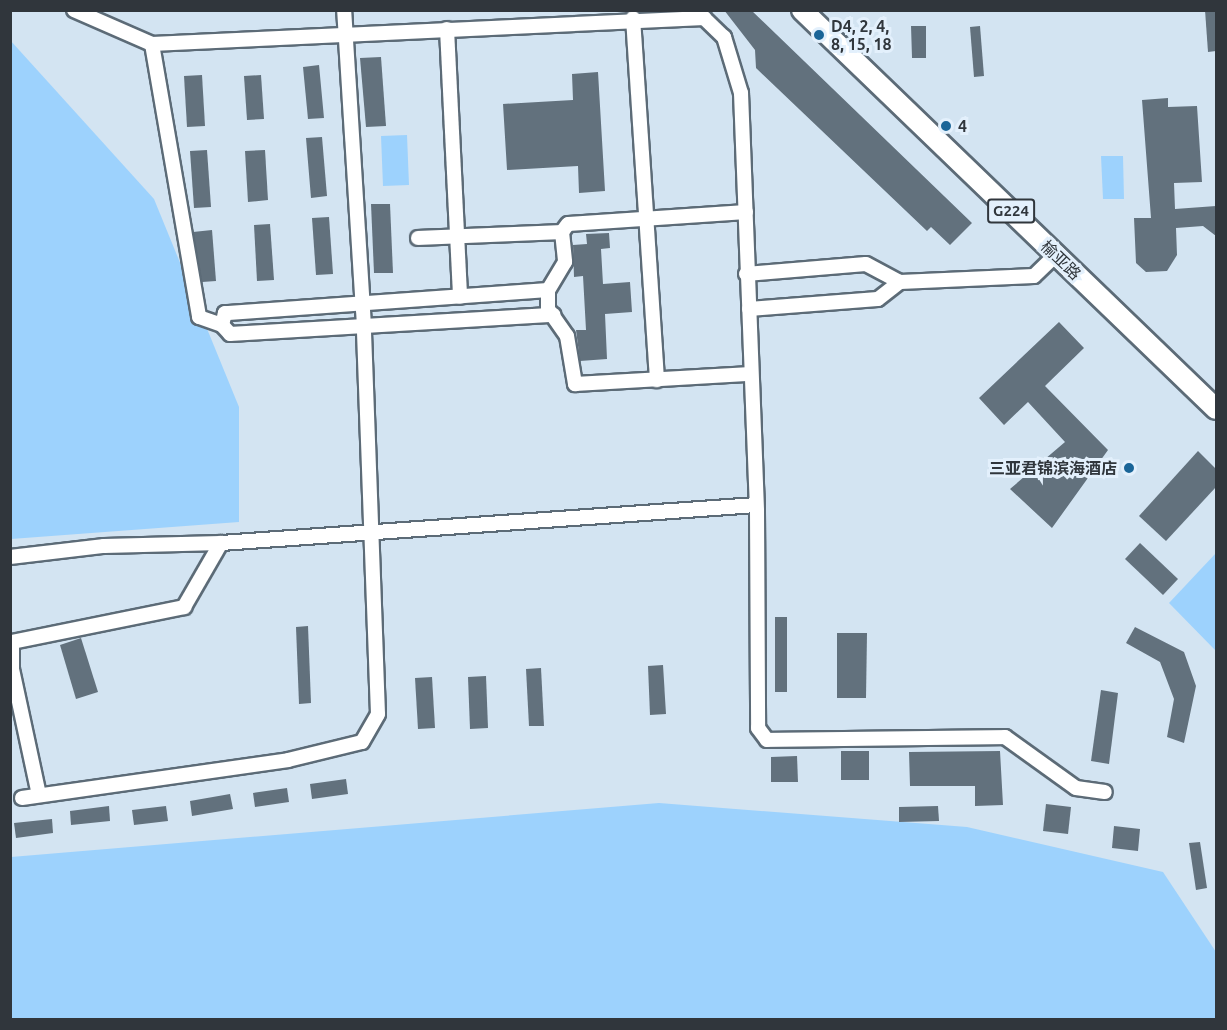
<!DOCTYPE html>
<html>
<head>
<meta charset="utf-8">
<style>
	body { margin:0 }
	#map { position:relative; width:1227px; height:1030px; overflow:hidden; background:#d3e4f2; font-family:Ubuntu,"Noto Sans SC",sans-serif }
	div>[style] { position:absolute }
	.green>* { inset:0; background:#9dd2fd }
	.building>* { inset:0; background:#62717d }
	.roads { filter:drop-shadow(2px 0 #5c6b77) drop-shadow(-2px 0 #5c6b77) drop-shadow(0 2px #5c6b77) drop-shadow(0 -2px #5c6b77) }
	.minor>* { height:14px; margin:-7px; padding:0 7px; transform-origin:7px; border-radius:7px; background:#fff }
	.highway>* { height:20px; margin:-10px; padding:0 10px; transform-origin:10px; border-radius:10px; background:#fff }
	.dots>* { width:16px; height:16px; translate:-50% -50%; box-sizing:border-box; border:3px solid #e3f0fc; border-radius:50% }
	span { translate:-50% -50%; white-space:nowrap; text-align:center; line-height:1.15; -webkit-text-stroke:6px #e3f0fc; paint-order:stroke }
	.shield-label span { padding:2px 4px; background:#e3f0fc; border:2px solid; border-radius:4px; -webkit-text-stroke-width:0 }
	.shield-label { font-size:15px; color:#30363c; font-weight:700 }
	.poi-label { font-size:16px; color:#30363c; font-weight:700 }
	.left { translate:0 -50%; text-align:left }
	.right { translate:-100% -50%; text-align:right }
	.street-label { font-size:16px; color:#30363c }
	.frame { position:absolute; inset:0; border:12px solid #30363c; pointer-events:none }
</style>
</head>
<body>
<div id="map">
	<div class="green">
		<i style="clip-path:polygon(10px 40px,154px 199px,239px 407px,239px 522px,11px 539px)"></i>
		<i style="clip-path:polygon(407px 135px,409px 185px,383px 186px,381px 136px)"></i>
		<i style="clip-path:polygon(1101px 156px,1123px 156px,1124px 199px,1103px 199px)"></i>
		<i style="clip-path:polygon(1216px 553px,1216px 651px,1169px 603px)"></i>
		<i style="clip-path:polygon(659px 803px,967px 827px,1163px 872px,1216px 952px,1216px 1019px,11px 1020px,11px 857px)"></i>
	</div>
	<div class="building">
		<i style="clip-path:polygon(724px 10px,751px 10px,972px 223px,950px 245px,931px 227px,927px 231px,756px 68px,755px 50px)"></i>
		<i style="clip-path:polygon(1205px 10px,1216px 10px,1216px 51px,1208px 52px)"></i>
		<i style="clip-path:polygon(911px 26px,926px 26px,926px 58px,912px 58px)"></i>
		<i style="clip-path:polygon(980px 26px,984px 76px,974px 77px,970px 27px)"></i>
		<i style="clip-path:polygon(381px 57px,386px 126px,366px 127px,360px 58px)"></i>
		<i style="clip-path:polygon(319px 65px,324px 118px,308px 119px,303px 67px)"></i>
		<i style="clip-path:polygon(598px 72px,605px 191px,579px 193px,578px 166px,507px 170px,503px 104px,573px 100px,572px 74px)"></i>
		<i style="clip-path:polygon(202px 75px,205px 126px,187px 127px,184px 76px)"></i>
		<i style="clip-path:polygon(261px 75px,264px 119px,247px 120px,244px 76px)"></i>
		<i style="clip-path:polygon(1168px 98px,1168px 107px,1197px 106px,1202px 182px,1174px 183px,1175px 209px,1216px 206px,1216px 236px,1203px 226px,1176px 228px,1177px 255px,1167px 271px,1146px 272px,1136px 263px,1134px 218px,1151px 218px,1142px 100px)"></i>
		<i style="clip-path:polygon(322px 137px,327px 196px,311px 198px,306px 138px)"></i>
		<i style="clip-path:polygon(207px 150px,211px 207px,194px 208px,190px 151px)"></i>
		<i style="clip-path:polygon(265px 150px,268px 200px,248px 202px,245px 151px)"></i>
		<i style="clip-path:polygon(371px 204px,390px 204px,393px 273px,374px 273px)"></i>
		<i style="clip-path:polygon(329px 217px,333px 274px,316px 275px,312px 218px)"></i>
		<i style="clip-path:polygon(270px 224px,274px 280px,257px 281px,254px 225px)"></i>
		<i style="clip-path:polygon(212px 230px,216px 281px,202px 282px,193px 232px)"></i>
		<i style="clip-path:polygon(609px 233px,610px 248px,601px 249px,603px 284px,630px 282px,632px 312px,605px 314px,607px 359px,580px 361px,576px 330px,586px 330px,583px 276px,574px 277px,573px 245px,587px 244px,586px 234px)"></i>
		<i style="clip-path:polygon(1059px 322px,1084px 348px,1045px 386px,1108px 450px,1052px 528px,1010px 489px,1065px 442px,1028px 402px,1004px 425px,979px 398px)"></i>
		<i style="clip-path:polygon(1198px 451px,1216px 469px,1216px 487px,1166px 541px,1139px 516px)"></i>
		<i style="clip-path:polygon(1140px 543px,1178px 579px,1163px 595px,1125px 559px)"></i>
		<i style="clip-path:polygon(775px 617px,787px 617px,787px 692px,775px 692px)"></i>
		<i style="clip-path:polygon(308px 626px,311px 703px,299px 704px,296px 627px)"></i>
		<i style="clip-path:polygon(1135px 627px,1184px 652px,1196px 686px,1184px 743px,1167px 737px,1174px 699px,1160px 662px,1126px 643px)"></i>
		<i style="clip-path:polygon(837px 633px,867px 633px,866px 698px,837px 698px)"></i>
		<i style="clip-path:polygon(81px 638px,98px 692px,76px 699px,60px 645px)"></i>
		<i style="clip-path:polygon(663px 665px,666px 714px,650px 715px,648px 666px)"></i>
		<i style="clip-path:polygon(541px 668px,544px 726px,529px 726px,526px 669px)"></i>
		<i style="clip-path:polygon(486px 676px,488px 728px,470px 729px,468px 677px)"></i>
		<i style="clip-path:polygon(432px 677px,435px 728px,418px 729px,415px 678px)"></i>
		<i style="clip-path:polygon(1101px 690px,1118px 693px,1109px 764px,1091px 761px)"></i>
		<i style="clip-path:polygon(841px 751px,869px 751px,869px 780px,841px 780px)"></i>
		<i style="clip-path:polygon(1000px 751px,1003px 805px,975px 806px,975px 786px,910px 786px,909px 752px)"></i>
		<i style="clip-path:polygon(797px 756px,798px 782px,771px 782px,771px 757px)"></i>
		<i style="clip-path:polygon(346px 779px,348px 794px,312px 799px,310px 784px)"></i>
		<i style="clip-path:polygon(287px 788px,289px 802px,255px 807px,253px 793px)"></i>
		<i style="clip-path:polygon(230px 794px,233px 809px,192px 816px,190px 801px)"></i>
		<i style="clip-path:polygon(1046px 804px,1071px 807px,1068px 834px,1043px 831px)"></i>
		<i style="clip-path:polygon(109px 806px,110px 821px,71px 825px,70px 811px)"></i>
		<i style="clip-path:polygon(166px 806px,168px 821px,134px 825px,132px 810px)"></i>
		<i style="clip-path:polygon(938px 806px,939px 821px,899px 822px,899px 807px)"></i>
		<i style="clip-path:polygon(52px 819px,53px 833px,16px 838px,14px 823px)"></i>
		<i style="clip-path:polygon(1114px 826px,1140px 829px,1138px 851px,1112px 848px)"></i>
		<i style="clip-path:polygon(1200px 842px,1207px 888px,1196px 890px,1189px 843px)"></i>
	</div>
	<div class="roads">
		<div class="minor">
			<i style="left:74px;top:10px;width:85px;rotate:23.6deg"></i>
			<i style="left:152px;top:44px;width:553px;rotate:-2.7deg"></i>
			<i style="left:704px;top:18px;width:28px;rotate:44deg"></i>
			<i style="left:724px;top:37px;width:59px;rotate:73.1deg"></i>
			<i style="left:741px;top:93px;width:418px;rotate:87.8deg"></i>
			<i style="left:757px;top:511px;width:217px;rotate:89.7deg"></i>
			<i style="left:758px;top:728px;width:15px;rotate:53deg"></i>
			<i style="left:767px;top:740px;width:238px;rotate:-0.7deg"></i>
			<i style="left:1005px;top:737px;width:87px;rotate:35.7deg"></i>
			<i style="left:1076px;top:788px;width:29px;rotate:8deg"></i>
			<i style="left:633px;top:18px;width:363px;rotate:86.2deg"></i>
			<i style="left:447px;top:29px;width:268px;rotate:87.2deg"></i>
			<i style="left:152px;top:44px;width:277px;rotate:80.2deg"></i>
			<i style="left:199px;top:317px;width:24px;rotate:19deg"></i>
			<i style="left:746px;top:212px;width:178px;rotate:176.1deg"></i>
			<i style="left:568px;top:224px;width:10px;rotate:127deg"></i>
			<i style="left:562px;top:232px;width:30px;rotate:84deg"></i>
			<i style="left:565px;top:262px;width:33px;rotate:121deg"></i>
			<i style="left:548px;top:290px;width:19px;rotate:90deg"></i>
			<i style="left:548px;top:309px;width:33px;rotate:55deg"></i>
			<i style="left:567px;top:336px;width:49px;rotate:80.5deg"></i>
			<i style="left:575px;top:384px;width:176px;rotate:-3.3deg"></i>
			<i style="left:418px;top:238px;width:144px;rotate:-2.4deg"></i>
			<i style="left:746px;top:274px;width:120px;rotate:-4.8deg"></i>
			<i style="left:866px;top:264px;width:38px;rotate:28deg"></i>
			<i style="left:900px;top:282px;width:134px;rotate:-2.6deg"></i>
			<i style="left:1034px;top:276px;width:30px;rotate:-44deg"></i>
			<i style="left:548px;top:290px;width:324px;rotate:175.9deg"></i>
			<i style="left:225px;top:313px;width:12px;rotate:104deg"></i>
			<i style="left:222px;top:325px;width:12px;rotate:48deg"></i>
			<i style="left:230px;top:334px;width:324px;rotate:-3.4deg"></i>
			<i style="left:749px;top:309px;width:129px;rotate:-4.4deg"></i>
			<i style="left:878px;top:299px;width:28px;rotate:-38deg"></i>
			<i style="left:10px;top:557px;width:95px;rotate:-6.7deg"></i>
			<i style="left:104px;top:546px;width:117px;rotate:-1.5deg"></i>
			<i style="left:39px;top:795px;width:129px;rotate:-102.1deg"></i>
			<i style="left:12px;top:669px;width:27px;rotate:-90deg"></i>
			<i style="left:12px;top:642px;width:176px;rotate:-11.5deg"></i>
			<i style="left:184px;top:607px;width:74px;rotate:-60deg"></i>
			<i style="left:221px;top:543px;width:536px;rotate:-4.06deg"></i>
			<i style="left:22px;top:798px;width:269px;rotate:-8.1deg"></i>
			<i style="left:288px;top:760px;width:76px;rotate:-13.7deg"></i>
			<i style="left:362px;top:742px;width:32px;rotate:-60deg"></i>
			<i style="left:378px;top:714px;width:388px;rotate:-92.1deg"></i>
			<i style="left:364px;top:326px;width:317px;rotate:-93.6deg"></i>
		</div>
		<div class="highway">
			<i style="left:802px;top:10px;width:575px;rotate:43.94deg"></i>
		</div>
	</div>
	<div class="dots">
		<i style="left:819px;top:35px;background:#1a6598"></i>
		<i style="left:946px;top:126px;background:#1a6598"></i>
		<i style="left:1129px;top:468px;background:#1a6598"></i>
	</div>
	<div class="shield-label">
		<span style="left:1011px;top:211px">G224</span>
	</div>
	<div class="poi-label">
		<span class="left" style="left:831px;top:35px">D4, 2, 4,<br>8, 15, 18</span>
		<span class="left" style="left:958px;top:126px">4</span>
		<span class="right" style="left:1117px;top:468px">三亚君锦滨海酒店</span>
	</div>
	<div class="street-label">
		<span style="left:1061px;top:260px;rotate:44deg">榆亚路</span>
	</div>
	<div class="frame"></div>
</div>
</body>
</html>
